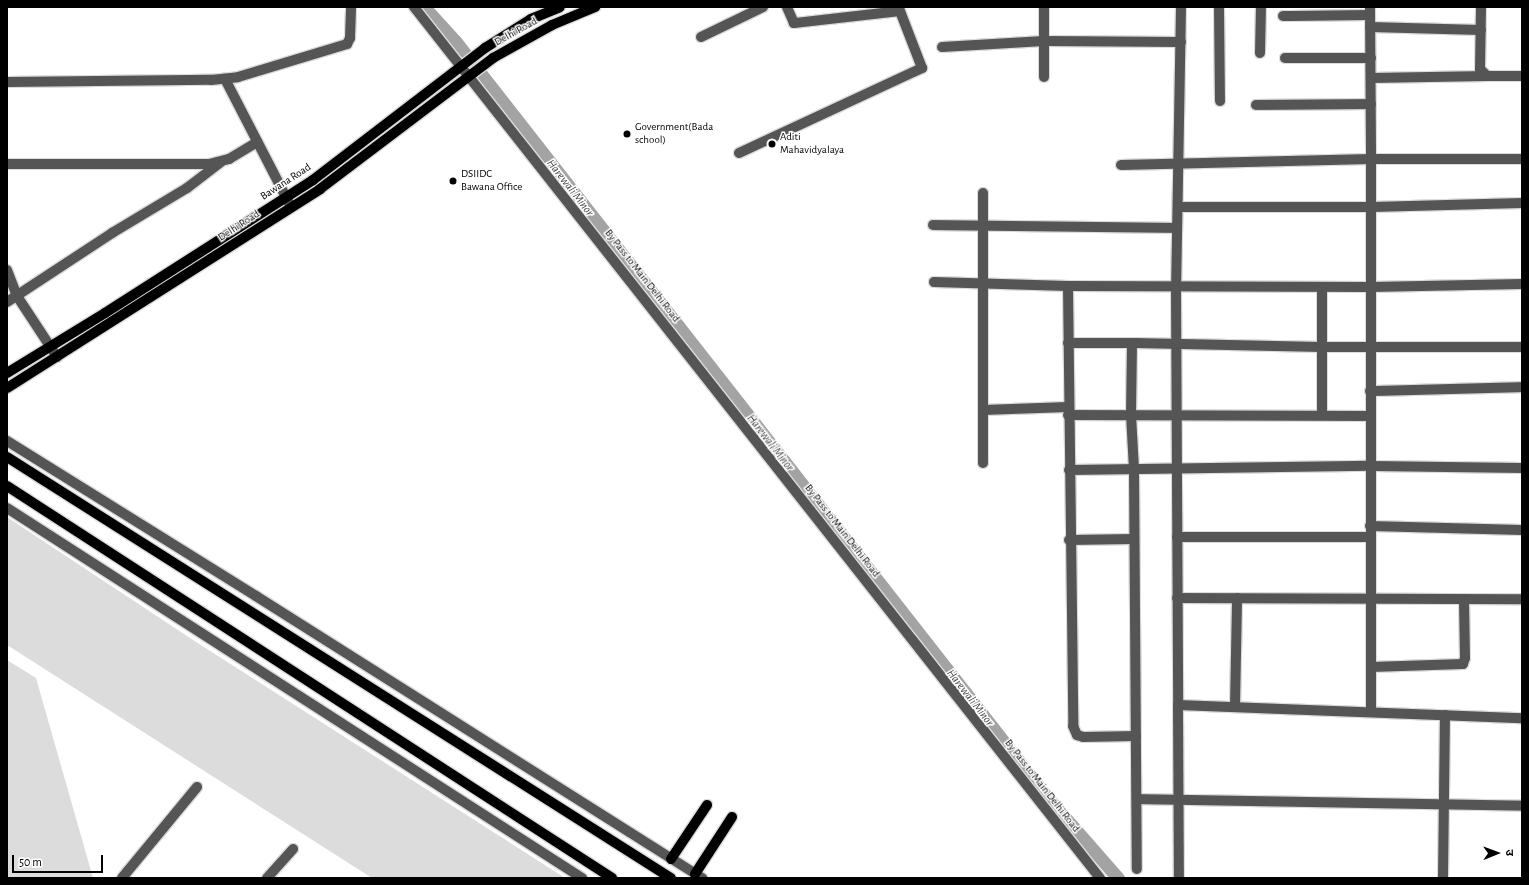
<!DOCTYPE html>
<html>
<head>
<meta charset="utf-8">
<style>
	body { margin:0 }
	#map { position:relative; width:1529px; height:885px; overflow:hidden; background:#fff; font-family:"Alegreya Sans","Noto Sans Devanagari",sans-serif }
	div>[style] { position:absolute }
	.green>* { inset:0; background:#dcdcdc }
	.canal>* { height:13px; margin:-6.5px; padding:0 6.5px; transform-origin:6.5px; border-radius:6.5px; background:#a3a3a3 }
	.roads { filter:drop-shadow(1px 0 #dbdbdb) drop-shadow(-1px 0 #dbdbdb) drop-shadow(0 1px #dbdbdb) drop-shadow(0 -1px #dbdbdb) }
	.minor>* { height:10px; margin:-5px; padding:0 5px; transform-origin:5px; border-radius:5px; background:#555 }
	.major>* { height:10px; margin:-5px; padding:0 5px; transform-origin:5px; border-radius:5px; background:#000 }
	.dots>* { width:11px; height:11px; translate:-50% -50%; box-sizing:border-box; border:2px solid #fff; border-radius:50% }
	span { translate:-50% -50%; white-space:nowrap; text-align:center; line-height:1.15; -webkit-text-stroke:3px #fff; paint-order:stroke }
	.street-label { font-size:11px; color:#000 }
	.poi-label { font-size:11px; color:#000 }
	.left { translate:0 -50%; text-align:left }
	.water-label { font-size:12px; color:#444; font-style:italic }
	.frame { position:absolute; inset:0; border:8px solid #000; pointer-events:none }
	.north { position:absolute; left:1477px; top:833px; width:40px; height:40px; -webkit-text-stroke:3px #fff; paint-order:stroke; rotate:89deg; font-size:11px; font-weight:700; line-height:16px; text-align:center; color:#000 }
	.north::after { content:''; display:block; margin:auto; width:14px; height:18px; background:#000; clip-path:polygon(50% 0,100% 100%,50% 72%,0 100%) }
	.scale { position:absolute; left:12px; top:855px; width:91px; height:18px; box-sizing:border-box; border:2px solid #000; border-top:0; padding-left:5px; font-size:12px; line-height:14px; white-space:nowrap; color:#000; -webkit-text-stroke:3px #fff; paint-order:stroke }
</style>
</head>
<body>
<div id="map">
	<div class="green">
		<i style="clip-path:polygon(7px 517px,193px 640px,565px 878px,372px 878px,7px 645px)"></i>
		<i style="clip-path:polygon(7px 660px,36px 678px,93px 878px,7px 878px)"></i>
	</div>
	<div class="canal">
		<i style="left:424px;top:7px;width:47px;rotate:47.6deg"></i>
		<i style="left:456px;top:42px;width:959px;rotate:51.95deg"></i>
		<i style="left:1047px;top:797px;width:108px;rotate:48.8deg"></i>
	</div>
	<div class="roads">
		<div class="minor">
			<i style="left:414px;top:7px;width:1109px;rotate:51.78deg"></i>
			<i style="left:1181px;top:7px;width:280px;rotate:91deg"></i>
			<i style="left:1176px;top:287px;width:418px;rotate:89.7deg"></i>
			<i style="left:1178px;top:705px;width:344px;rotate:2.2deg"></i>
			<i style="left:1219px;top:7px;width:94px;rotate:89.4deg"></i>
			<i style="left:1370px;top:7px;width:152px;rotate:89.6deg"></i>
			<i style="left:1371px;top:159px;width:553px;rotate:90deg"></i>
			<i style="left:1481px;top:7px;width:62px;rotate:90.9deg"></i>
			<i style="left:1480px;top:69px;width:10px;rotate:45deg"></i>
			<i style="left:1487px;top:76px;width:35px"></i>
			<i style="left:1283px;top:16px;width:87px;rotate:-0.7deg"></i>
			<i style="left:1370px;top:27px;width:111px;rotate:1.5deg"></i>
			<i style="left:701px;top:37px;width:69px;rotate:-25.8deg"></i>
			<i style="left:942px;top:47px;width:102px;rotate:-3.4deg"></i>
			<i style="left:1044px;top:41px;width:137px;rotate:0.4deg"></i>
			<i style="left:1260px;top:53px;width:46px;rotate:-88.8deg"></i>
			<i style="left:1285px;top:58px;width:86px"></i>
			<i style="left:1044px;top:77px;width:70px;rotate:-90deg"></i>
			<i style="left:1371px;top:78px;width:116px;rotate:-1deg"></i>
			<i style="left:225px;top:79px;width:142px;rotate:62.7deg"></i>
			<i style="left:7px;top:82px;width:204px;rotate:-0.6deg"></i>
			<i style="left:211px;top:80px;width:27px;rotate:-6deg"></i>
			<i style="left:238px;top:77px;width:114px;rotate:-16.8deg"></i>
			<i style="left:347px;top:44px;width:7px;rotate:-63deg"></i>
			<i style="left:350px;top:38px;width:31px;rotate:-88deg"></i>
			<i style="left:1256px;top:105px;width:115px;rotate:-0.5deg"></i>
			<i style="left:739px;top:153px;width:202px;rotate:-24.9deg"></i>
			<i style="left:922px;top:68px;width:61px;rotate:-111.1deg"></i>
			<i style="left:900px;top:11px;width:107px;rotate:173.5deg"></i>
			<i style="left:794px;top:23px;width:17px;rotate:-114deg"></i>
			<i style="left:7px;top:164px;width:202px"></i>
			<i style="left:209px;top:164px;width:21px;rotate:-14deg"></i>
			<i style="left:229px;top:159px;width:33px;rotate:-31deg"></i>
			<i style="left:1121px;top:165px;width:250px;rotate:-1.4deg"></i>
			<i style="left:1371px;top:159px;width:151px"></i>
			<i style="left:983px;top:193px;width:270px;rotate:90deg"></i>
			<i style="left:1178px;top:207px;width:194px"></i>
			<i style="left:1372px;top:207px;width:150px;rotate:-1.5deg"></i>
			<i style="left:933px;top:225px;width:244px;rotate:0.7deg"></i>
			<i style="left:7px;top:270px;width:28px;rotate:69deg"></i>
			<i style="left:17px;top:296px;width:73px;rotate:56.7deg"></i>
			<i style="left:934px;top:282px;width:134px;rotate:1.7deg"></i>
			<i style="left:1068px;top:286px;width:440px;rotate:89.3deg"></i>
			<i style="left:1073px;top:726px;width:10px;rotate:66deg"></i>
			<i style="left:1077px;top:735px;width:6px;rotate:18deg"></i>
			<i style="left:1083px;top:737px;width:53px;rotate:-1.1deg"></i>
			<i style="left:1068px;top:286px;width:303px;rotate:0.2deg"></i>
			<i style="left:1371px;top:287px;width:151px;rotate:-1.1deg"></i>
			<i style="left:1322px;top:287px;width:128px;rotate:90deg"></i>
			<i style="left:7px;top:302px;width:126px;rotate:-33.3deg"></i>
			<i style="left:112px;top:233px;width:87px;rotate:-31deg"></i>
			<i style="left:187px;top:188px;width:43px;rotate:-37.4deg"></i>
			<i style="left:1068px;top:343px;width:67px"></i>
			<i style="left:1135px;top:343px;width:187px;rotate:1.2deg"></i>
			<i style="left:1322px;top:347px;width:200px"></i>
			<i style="left:1132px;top:343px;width:72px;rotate:90.8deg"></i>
			<i style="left:1131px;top:415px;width:54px;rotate:86.8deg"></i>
			<i style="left:1134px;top:469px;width:400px;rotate:89.6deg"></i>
			<i style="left:1370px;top:391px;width:152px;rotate:-1.5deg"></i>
			<i style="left:983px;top:410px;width:85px;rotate:-2deg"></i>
			<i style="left:1068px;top:415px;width:302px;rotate:0.2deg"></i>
			<i style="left:7px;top:441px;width:293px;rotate:31.9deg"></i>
			<i style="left:256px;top:596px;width:528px;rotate:32.3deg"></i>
			<i style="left:1069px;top:470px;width:302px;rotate:-0.8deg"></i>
			<i style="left:1371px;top:466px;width:151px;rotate:0.8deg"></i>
			<i style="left:7px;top:508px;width:684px;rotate:32.76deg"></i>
			<i style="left:1370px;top:526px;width:152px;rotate:1.5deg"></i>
			<i style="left:1177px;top:537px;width:193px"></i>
			<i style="left:1069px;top:540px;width:65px;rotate:-0.9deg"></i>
			<i style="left:1177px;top:598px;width:345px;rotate:0.2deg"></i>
			<i style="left:1371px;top:667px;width:92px;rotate:-1.9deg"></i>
			<i style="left:1463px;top:664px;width:6px;rotate:-72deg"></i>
			<i style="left:1465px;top:658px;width:59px;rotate:-91deg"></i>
			<i style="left:1178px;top:705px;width:173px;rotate:89.7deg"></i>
			<i style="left:1235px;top:706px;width:108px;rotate:-88.9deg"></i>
			<i style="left:1137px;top:799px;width:385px;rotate:1deg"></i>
			<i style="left:122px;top:878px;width:118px;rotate:-50.5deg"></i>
			<i style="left:267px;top:878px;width:39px;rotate:-48deg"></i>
			<i style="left:1443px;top:878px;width:163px;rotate:-89.3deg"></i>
		</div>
		<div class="major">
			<i style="left:7px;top:373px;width:115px;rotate:-31.5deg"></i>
			<i style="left:105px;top:313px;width:247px;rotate:-32.6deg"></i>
			<i style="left:313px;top:180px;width:217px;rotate:-37.5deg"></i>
			<i style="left:485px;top:48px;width:54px;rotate:-32.2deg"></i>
			<i style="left:531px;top:19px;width:31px;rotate:-22deg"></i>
			<i style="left:7px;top:388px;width:371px;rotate:-32.4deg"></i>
			<i style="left:320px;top:189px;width:217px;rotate:-37.1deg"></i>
			<i style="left:493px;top:58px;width:68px;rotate:-29.2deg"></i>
			<i style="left:552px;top:25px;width:47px;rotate:-22.7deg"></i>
			<i style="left:7px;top:457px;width:786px;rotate:32.38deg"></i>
			<i style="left:7px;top:486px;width:721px;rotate:32.94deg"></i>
			<i style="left:671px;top:859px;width:65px;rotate:-56.3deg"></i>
			<i style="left:695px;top:874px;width:68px;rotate:-57deg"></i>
		</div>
	</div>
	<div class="dots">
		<i style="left:627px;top:134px;background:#000"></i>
		<i style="left:772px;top:144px;background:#000"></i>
		<i style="left:453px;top:181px;background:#000"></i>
	</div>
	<div class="street-label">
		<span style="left:516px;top:32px;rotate:-29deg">Delhi Road</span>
		<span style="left:286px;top:182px;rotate:-33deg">Bawana Road</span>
		<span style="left:239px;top:226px;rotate:-33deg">Delhi Road</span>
		<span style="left:642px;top:276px;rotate:52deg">By Pass to Main Delhi Road</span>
		<span style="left:842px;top:531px;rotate:52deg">By Pass to Main Delhi Road</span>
		<span style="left:1042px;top:786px;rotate:52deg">By Pass to Main Delhi Road</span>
	</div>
	<div class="poi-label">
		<span class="left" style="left:635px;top:134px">Government(Bada<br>school)</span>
		<span class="left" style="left:780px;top:144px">Aditi<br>Mahavidyalaya</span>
		<span class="left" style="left:461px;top:181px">DSIIDC<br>Bawana Office</span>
	</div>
	<div class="water-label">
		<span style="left:570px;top:188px;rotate:52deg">Harewali Minor</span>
		<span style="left:770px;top:443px;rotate:52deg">Harewali Minor</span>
		<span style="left:970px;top:698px;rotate:52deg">Harewali Minor</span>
	</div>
	<div class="frame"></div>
	<div class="north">उ</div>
	<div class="scale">50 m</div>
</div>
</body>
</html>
